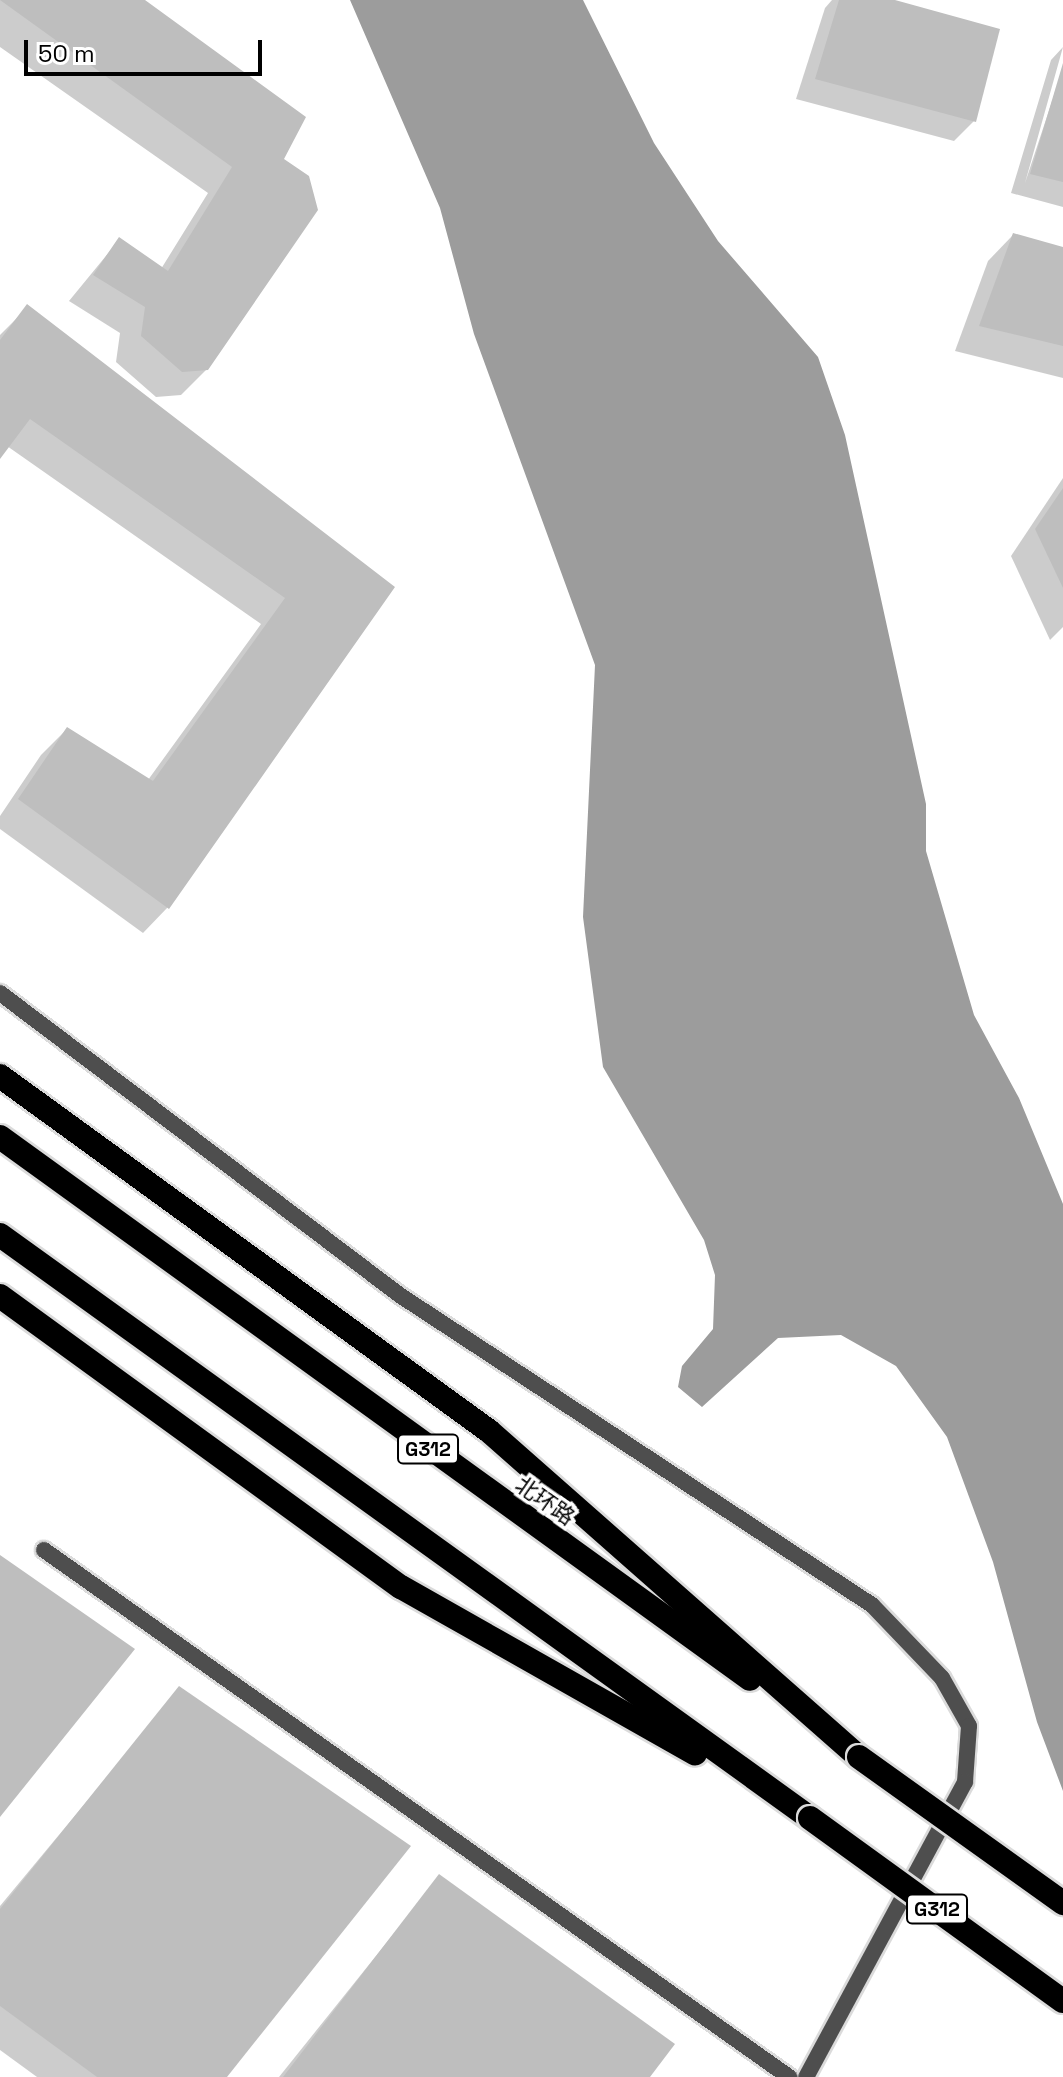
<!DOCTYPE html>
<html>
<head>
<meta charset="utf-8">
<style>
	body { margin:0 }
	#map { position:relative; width:1063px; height:2077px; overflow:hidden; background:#fff; font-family:"Space Grotesk","Noto Sans SC",sans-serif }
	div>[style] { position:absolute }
	.water>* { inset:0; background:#9c9c9c }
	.shadow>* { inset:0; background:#0003 }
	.building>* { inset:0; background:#bebebe }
	.roads { filter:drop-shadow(2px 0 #dbdbdb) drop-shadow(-2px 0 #dbdbdb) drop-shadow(0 2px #dbdbdb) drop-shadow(0 -2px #dbdbdb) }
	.street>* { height:16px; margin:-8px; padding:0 8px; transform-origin:8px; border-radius:8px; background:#4e4e4e }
	.highway>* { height:24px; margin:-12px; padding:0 12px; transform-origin:12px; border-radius:12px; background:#000 }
	.bridges { filter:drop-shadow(2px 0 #dbdbdb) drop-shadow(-2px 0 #dbdbdb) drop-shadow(0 2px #dbdbdb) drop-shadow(0 -2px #dbdbdb) }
	.highway-bridge>* { height:24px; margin:-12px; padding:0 12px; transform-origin:12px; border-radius:12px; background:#000 }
	span { translate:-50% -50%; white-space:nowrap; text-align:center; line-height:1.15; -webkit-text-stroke:7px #fff; paint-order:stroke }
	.shield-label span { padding:2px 6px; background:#fff; border:2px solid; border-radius:6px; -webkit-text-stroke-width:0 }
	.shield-label { font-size:20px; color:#000; font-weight:700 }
	.street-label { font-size:22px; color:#000 }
	.scale { position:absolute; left:24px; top:40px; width:238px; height:36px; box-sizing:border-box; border:4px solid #000; border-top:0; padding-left:10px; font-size:24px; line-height:28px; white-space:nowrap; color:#000; -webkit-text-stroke:6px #fff; paint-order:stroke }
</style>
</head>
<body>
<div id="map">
	<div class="water">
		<i style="clip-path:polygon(350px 0,583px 0,654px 143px,718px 241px,818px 357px,845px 435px,926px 804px,926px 851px,974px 1015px,1019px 1098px,1063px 1204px,1063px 1791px,1037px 1722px,993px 1562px,947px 1437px,896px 1366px,841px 1335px,778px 1338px,702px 1407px,678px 1387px,682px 1366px,713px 1329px,715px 1275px,704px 1240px,603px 1067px,583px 917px,595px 665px,474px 334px,440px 208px)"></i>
	</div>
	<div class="shadow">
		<i style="clip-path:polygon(0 0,141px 0,282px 160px,207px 369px,181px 395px,156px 397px,116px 362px,120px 333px,69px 301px,119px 240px,161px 269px,208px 193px,0 47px)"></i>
		<i style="clip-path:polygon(832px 0,888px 0,974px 121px,954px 141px,796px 99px,825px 8px)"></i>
		<i style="clip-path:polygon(1063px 47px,1025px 183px,1063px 68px,1063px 207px,1011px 193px,1051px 60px)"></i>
		<i style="clip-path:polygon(1013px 235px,1063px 249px,1063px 378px,955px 351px,988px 261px)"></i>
		<i style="clip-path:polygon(28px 307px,392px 588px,168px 907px,143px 933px,0 829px,0 816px,41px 755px,67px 729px,148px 780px,261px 624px,7px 446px,0 455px,0 335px)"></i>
		<i style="clip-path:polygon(1063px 478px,1063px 627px,1050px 640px,1011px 556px)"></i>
		<i style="clip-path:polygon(180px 1689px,225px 2077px,37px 2077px,0 2050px,0 1906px)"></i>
		<i style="clip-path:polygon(440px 1876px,648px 2077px,279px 2077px)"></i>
	</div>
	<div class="building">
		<i style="clip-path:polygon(0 0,145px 0,306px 117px,284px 159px,309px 176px,318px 210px,208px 370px,182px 372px,141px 336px,145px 307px,93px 275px,119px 237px,168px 271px,232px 167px)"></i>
		<i style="clip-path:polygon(839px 0,895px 0,1000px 29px,976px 122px,815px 79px)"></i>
		<i style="clip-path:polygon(1063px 63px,1063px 182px,1030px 174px)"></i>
		<i style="clip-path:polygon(1013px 233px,1063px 247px,1063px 346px,979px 326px)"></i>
		<i style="clip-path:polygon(27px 304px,395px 587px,169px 909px,18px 799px,67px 727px,153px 781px,285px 598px,30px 419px,0 459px,0 340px)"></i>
		<i style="clip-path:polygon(1063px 488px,1063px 588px,1035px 529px)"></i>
		<i style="clip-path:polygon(0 1555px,135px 1649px,0 1817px)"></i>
		<i style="clip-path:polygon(179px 1686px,411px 1846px,227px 2077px,97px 2077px,0 2006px,0 1909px)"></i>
		<i style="clip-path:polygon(439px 1874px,675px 2044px,650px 2077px,283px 2077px)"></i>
	</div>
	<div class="roads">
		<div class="street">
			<i style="left:0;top:993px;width:503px;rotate:37.08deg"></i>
			<i style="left:401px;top:1296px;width:563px;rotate:33.27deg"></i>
			<i style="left:872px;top:1605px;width:101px;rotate:46.2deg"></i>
			<i style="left:942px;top:1678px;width:55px;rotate:60.6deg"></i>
			<i style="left:969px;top:1726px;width:56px;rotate:94.1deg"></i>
			<i style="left:965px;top:1782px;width:335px;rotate:118.3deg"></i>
			<i style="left:44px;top:1550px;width:913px;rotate:35.27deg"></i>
		</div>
		<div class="highway">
			<i style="left:0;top:1076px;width:604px;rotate:35.98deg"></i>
			<i style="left:489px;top:1431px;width:493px;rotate:41.4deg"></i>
			<i style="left:0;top:1137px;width:925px;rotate:35.85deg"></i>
			<i style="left:0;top:1235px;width:998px;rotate:35.74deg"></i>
			<i style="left:0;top:1296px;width:495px;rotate:36deg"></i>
			<i style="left:401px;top:1587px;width:338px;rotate:29.5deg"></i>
		</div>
	</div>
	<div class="bridges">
		<div class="highway-bridge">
			<i style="left:859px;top:1757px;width:251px;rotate:35.6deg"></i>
			<i style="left:810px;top:1818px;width:312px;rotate:35.9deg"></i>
		</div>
	</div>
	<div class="shield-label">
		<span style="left:428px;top:1449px">G312</span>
		<span style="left:937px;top:1909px">G312</span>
	</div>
	<div class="street-label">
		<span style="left:545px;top:1501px;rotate:35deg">北环路</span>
	</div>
	<div class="scale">50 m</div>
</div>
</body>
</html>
